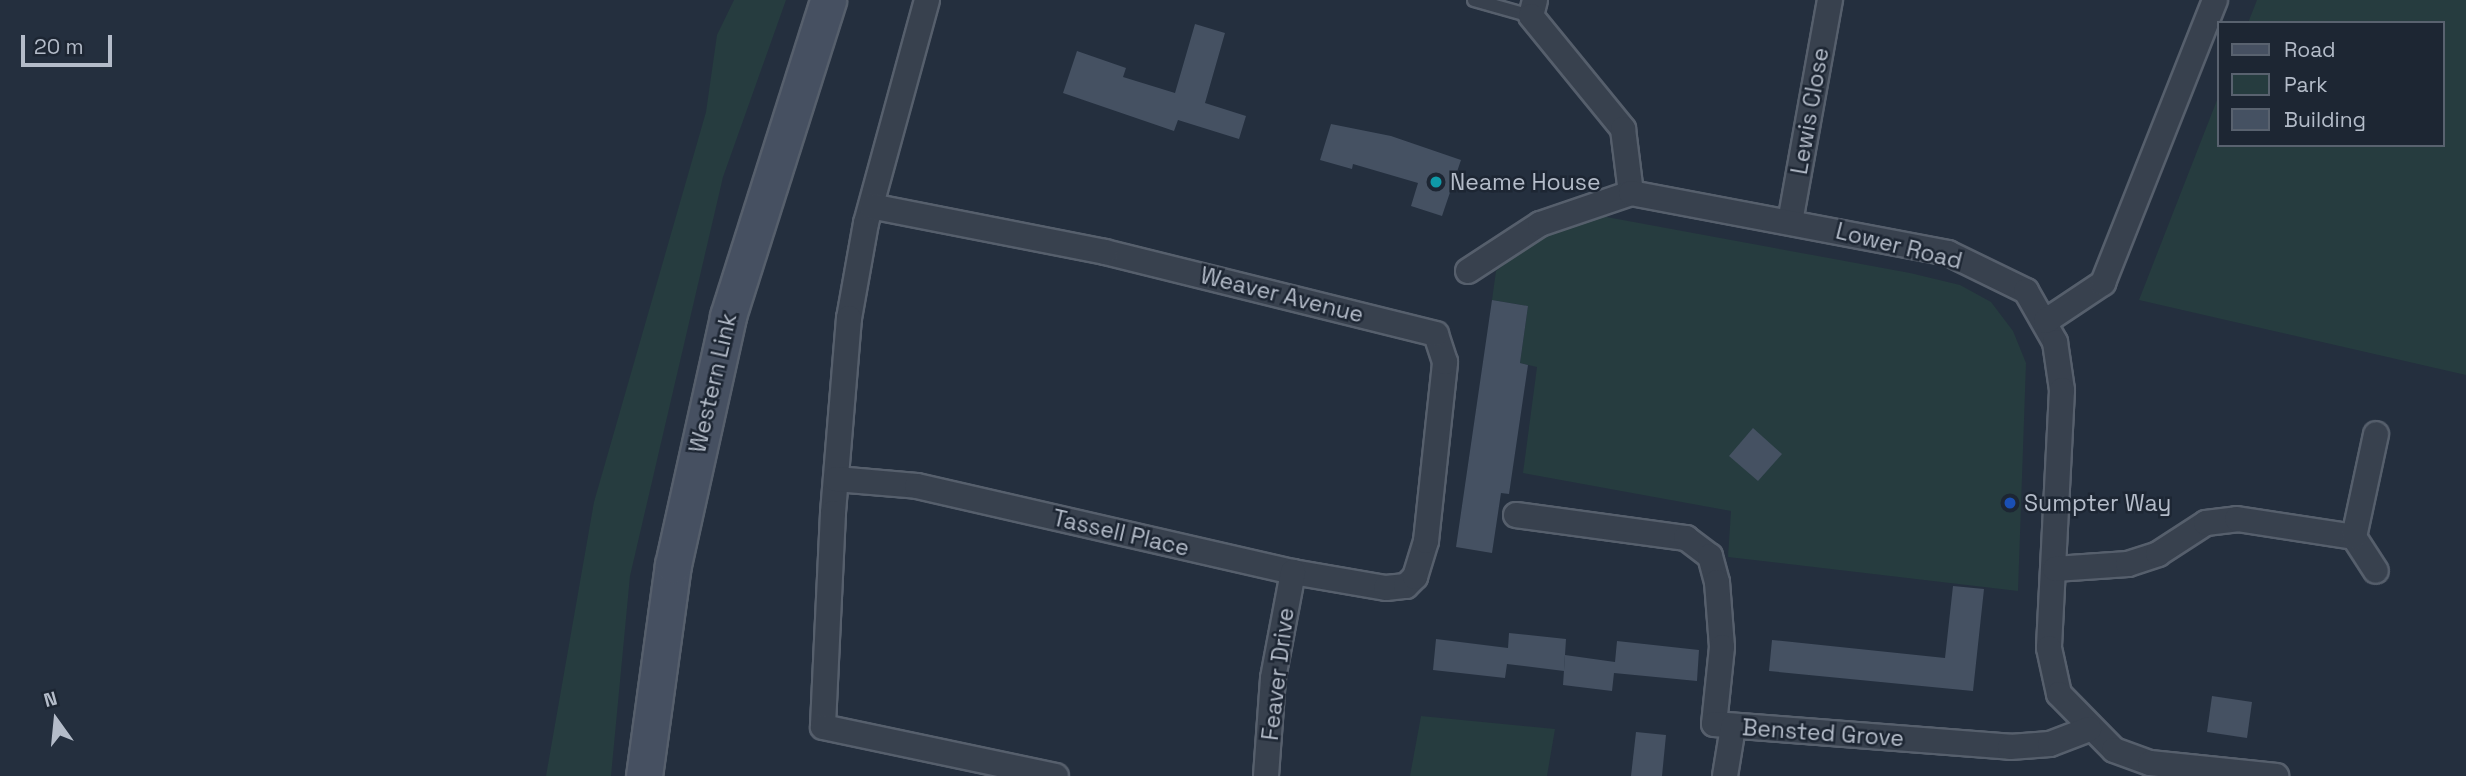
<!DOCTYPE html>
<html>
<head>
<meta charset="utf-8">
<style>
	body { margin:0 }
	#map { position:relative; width:2466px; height:776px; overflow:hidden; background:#242f3e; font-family:"Space Grotesk",sans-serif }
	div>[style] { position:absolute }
	.green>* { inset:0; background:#263c3f }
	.building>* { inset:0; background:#455162 }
	.roads { filter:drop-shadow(2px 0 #565f6c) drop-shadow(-2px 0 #565f6c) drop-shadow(0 2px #565f6c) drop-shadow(0 -2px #565f6c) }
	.lane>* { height:12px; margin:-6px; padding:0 6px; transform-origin:6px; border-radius:6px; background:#38414e }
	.street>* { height:24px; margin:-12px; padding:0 12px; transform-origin:12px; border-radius:12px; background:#38414e }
	.secondary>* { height:35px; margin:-17.5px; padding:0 17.5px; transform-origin:17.5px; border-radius:17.5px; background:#465061 }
	.dots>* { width:19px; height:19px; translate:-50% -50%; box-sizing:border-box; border:4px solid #1d2633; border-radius:50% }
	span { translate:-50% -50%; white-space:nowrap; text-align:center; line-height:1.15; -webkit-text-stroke:5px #1d2633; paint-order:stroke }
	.street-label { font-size:23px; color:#b4bcc9 }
	.poi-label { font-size:23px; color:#b4bcc9 }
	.left { translate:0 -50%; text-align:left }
	.legend { position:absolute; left:2217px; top:21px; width:228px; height:126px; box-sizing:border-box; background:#1d2633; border:2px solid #59626f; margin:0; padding:9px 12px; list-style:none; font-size:21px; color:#b4bcc9 }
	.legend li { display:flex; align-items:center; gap:14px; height:35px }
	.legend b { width:35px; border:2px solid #59626f }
	.north { position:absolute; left:21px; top:685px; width:70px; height:70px; -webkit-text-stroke:5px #1d2633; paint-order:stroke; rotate:345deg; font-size:19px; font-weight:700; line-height:28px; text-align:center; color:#b4bcc9 }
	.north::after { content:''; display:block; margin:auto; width:24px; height:32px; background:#b4bcc9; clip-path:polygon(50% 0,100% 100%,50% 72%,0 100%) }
	.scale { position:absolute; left:21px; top:35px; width:91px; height:32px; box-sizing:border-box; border:4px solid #b4bcc9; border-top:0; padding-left:9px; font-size:21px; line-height:24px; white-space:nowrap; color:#b4bcc9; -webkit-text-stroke:5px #1d2633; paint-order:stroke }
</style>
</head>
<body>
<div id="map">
	<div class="green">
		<i style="clip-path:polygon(734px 0,786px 0,723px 177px,630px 576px,611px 776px,546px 776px,594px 502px,706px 112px,717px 35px)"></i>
		<i style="clip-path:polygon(2257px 0,2466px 0,2466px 375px,2139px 300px,2219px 95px,2219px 145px,2443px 145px,2443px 23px,2248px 23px)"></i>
		<i style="clip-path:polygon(1601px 216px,1910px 273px,1960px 285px,1991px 302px,2013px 331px,2026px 363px,2018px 591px,1728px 557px,1731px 511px,1523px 473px,1537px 367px,1520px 363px,1528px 306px,1492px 300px,1496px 271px,1551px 230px)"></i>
		<i style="clip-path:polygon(1421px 716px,1555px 729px,1547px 776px,1410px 776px)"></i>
	</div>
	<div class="building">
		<i style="clip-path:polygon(1195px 24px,1225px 33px,1205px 103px,1246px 116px,1239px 139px,1178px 120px,1174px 131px,1063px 93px,1077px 51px,1126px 68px,1123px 77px,1175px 93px)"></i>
		<i style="clip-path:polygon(1331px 124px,1391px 136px,1461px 160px,1442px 216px,1411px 206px,1418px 183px,1353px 164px,1352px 169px,1320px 160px)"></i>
		<i style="clip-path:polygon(1492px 300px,1528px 306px,1520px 363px,1528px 365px,1509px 494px,1501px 493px,1492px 553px,1456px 547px)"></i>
		<i style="clip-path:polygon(1753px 428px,1782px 454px,1758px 481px,1729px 456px)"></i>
		<i style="clip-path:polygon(1953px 586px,1984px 589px,1973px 691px,1769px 671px,1772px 640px,1945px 658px)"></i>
		<i style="clip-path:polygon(1509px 633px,1566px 639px,1564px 671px,1507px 664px,1505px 678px,1433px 670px,1436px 639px,1508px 648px)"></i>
		<i style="clip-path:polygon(1617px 641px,1699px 650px,1697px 681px,1614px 673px,1612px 691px,1563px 685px,1565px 655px,1615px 662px)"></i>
		<i style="clip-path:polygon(2212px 696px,2252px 702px,2247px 738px,2207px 732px)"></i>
		<i style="clip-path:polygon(1636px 732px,1666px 735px,1662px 776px,1631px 776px)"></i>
	</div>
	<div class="roads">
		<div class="lane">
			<i style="left:1474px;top:0;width:59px;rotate:15.7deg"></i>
		</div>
		<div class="street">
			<i style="left:927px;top:0;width:231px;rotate:105.3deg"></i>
			<i style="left:866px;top:223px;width:97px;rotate:100.1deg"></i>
			<i style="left:849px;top:318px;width:196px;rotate:94.7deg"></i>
			<i style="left:833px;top:513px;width:214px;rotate:92.7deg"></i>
			<i style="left:823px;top:727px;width:238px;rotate:11.9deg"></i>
			<i style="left:1535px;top:0;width:16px;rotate:104deg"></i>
			<i style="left:1531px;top:16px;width:146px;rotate:50.8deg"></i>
			<i style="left:1623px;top:129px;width:64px;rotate:82.9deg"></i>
			<i style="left:1790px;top:222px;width:226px;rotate:-79.8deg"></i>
			<i style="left:1468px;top:271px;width:86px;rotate:-33.1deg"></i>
			<i style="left:1540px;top:224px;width:96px;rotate:-18.8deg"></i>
			<i style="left:1631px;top:193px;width:323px;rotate:10.7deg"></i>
			<i style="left:1948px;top:253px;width:87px;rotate:26deg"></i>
			<i style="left:2026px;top:291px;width:59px;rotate:60.4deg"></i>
			<i style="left:2055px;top:342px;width:49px;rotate:81.7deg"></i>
			<i style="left:2062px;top:390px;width:258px;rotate:92.9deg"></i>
			<i style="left:2049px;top:648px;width:47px;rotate:77.7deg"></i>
			<i style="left:2059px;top:694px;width:78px;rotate:45.5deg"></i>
			<i style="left:2114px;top:750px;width:38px;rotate:20deg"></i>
			<i style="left:2150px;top:763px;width:127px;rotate:5.9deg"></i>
			<i style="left:2046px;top:321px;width:69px;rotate:-33.7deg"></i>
			<i style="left:2103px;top:283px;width:304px;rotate:-68.4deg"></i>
			<i style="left:836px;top:479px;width:81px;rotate:4.9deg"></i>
			<i style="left:917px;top:486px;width:386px;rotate:12.9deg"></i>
			<i style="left:1293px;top:572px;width:94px;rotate:9.8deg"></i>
			<i style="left:1386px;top:588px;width:20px;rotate:-6deg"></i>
			<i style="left:1406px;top:586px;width:13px;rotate:-45deg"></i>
			<i style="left:1415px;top:577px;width:38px;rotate:-73deg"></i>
			<i style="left:1426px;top:541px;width:180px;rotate:-83.9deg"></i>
			<i style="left:1445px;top:362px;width:29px;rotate:-108deg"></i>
			<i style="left:1436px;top:334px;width:341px;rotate:-166.1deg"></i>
			<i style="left:1105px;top:252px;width:238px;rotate:-168.9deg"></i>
			<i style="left:1516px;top:515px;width:172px;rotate:7.7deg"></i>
			<i style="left:1686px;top:538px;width:30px;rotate:37deg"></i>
			<i style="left:1710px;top:556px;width:27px;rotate:75deg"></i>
			<i style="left:1717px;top:582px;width:65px;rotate:85.6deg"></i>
			<i style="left:1722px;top:647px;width:77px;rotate:95.9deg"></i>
			<i style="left:1714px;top:724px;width:297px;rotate:4.4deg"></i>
			<i style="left:2010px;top:747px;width:40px;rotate:-4.3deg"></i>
			<i style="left:2050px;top:744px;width:42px;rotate:-21deg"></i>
			<i style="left:2354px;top:537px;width:40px;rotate:57.1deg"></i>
			<i style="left:2055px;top:569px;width:73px;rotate:-3.9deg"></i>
			<i style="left:2128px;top:564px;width:32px;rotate:-18deg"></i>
			<i style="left:2158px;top:554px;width:57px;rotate:-32.9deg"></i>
			<i style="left:2206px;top:523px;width:31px;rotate:-7deg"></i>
			<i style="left:2237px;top:519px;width:118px;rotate:8.7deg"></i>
			<i style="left:2354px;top:537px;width:105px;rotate:-77.9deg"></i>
			<i style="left:1266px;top:776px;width:98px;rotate:-85.9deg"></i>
			<i style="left:1273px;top:678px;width:108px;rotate:-79.3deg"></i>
			<i style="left:1725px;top:776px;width:50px;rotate:-80.7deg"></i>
		</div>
		<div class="secondary">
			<i style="left:644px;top:776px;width:213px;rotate:-82.2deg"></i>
			<i style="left:673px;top:565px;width:255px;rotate:-77.5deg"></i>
			<i style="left:728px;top:316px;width:331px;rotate:-72.4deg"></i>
		</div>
	</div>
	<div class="dots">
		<i style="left:1436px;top:182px;background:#0f9aa8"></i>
		<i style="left:2010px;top:503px;background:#1a4fb4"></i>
	</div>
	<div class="street-label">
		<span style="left:1810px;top:111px;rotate:-80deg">Lewis Close</span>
		<span style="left:1899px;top:246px;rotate:14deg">Lower Road</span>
		<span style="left:1282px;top:295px;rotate:14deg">Weaver Avenue</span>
		<span style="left:713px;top:383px;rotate:-77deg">Western Link</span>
		<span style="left:1121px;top:533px;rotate:13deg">Tassell Place</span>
		<span style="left:1278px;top:674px;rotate:-83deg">Feaver Drive</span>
		<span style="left:1823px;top:733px;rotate:4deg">Bensted Grove</span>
	</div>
	<div class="poi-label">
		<span class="left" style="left:1450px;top:182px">Neame House</span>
		<span class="left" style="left:2024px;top:503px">Sumpter Way</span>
	</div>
	<ul class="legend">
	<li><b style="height:9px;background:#465061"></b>Road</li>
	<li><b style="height:19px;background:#263c3f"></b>Park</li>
	<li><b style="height:19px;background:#455162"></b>Building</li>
	</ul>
	<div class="north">N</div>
	<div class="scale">20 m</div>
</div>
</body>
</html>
